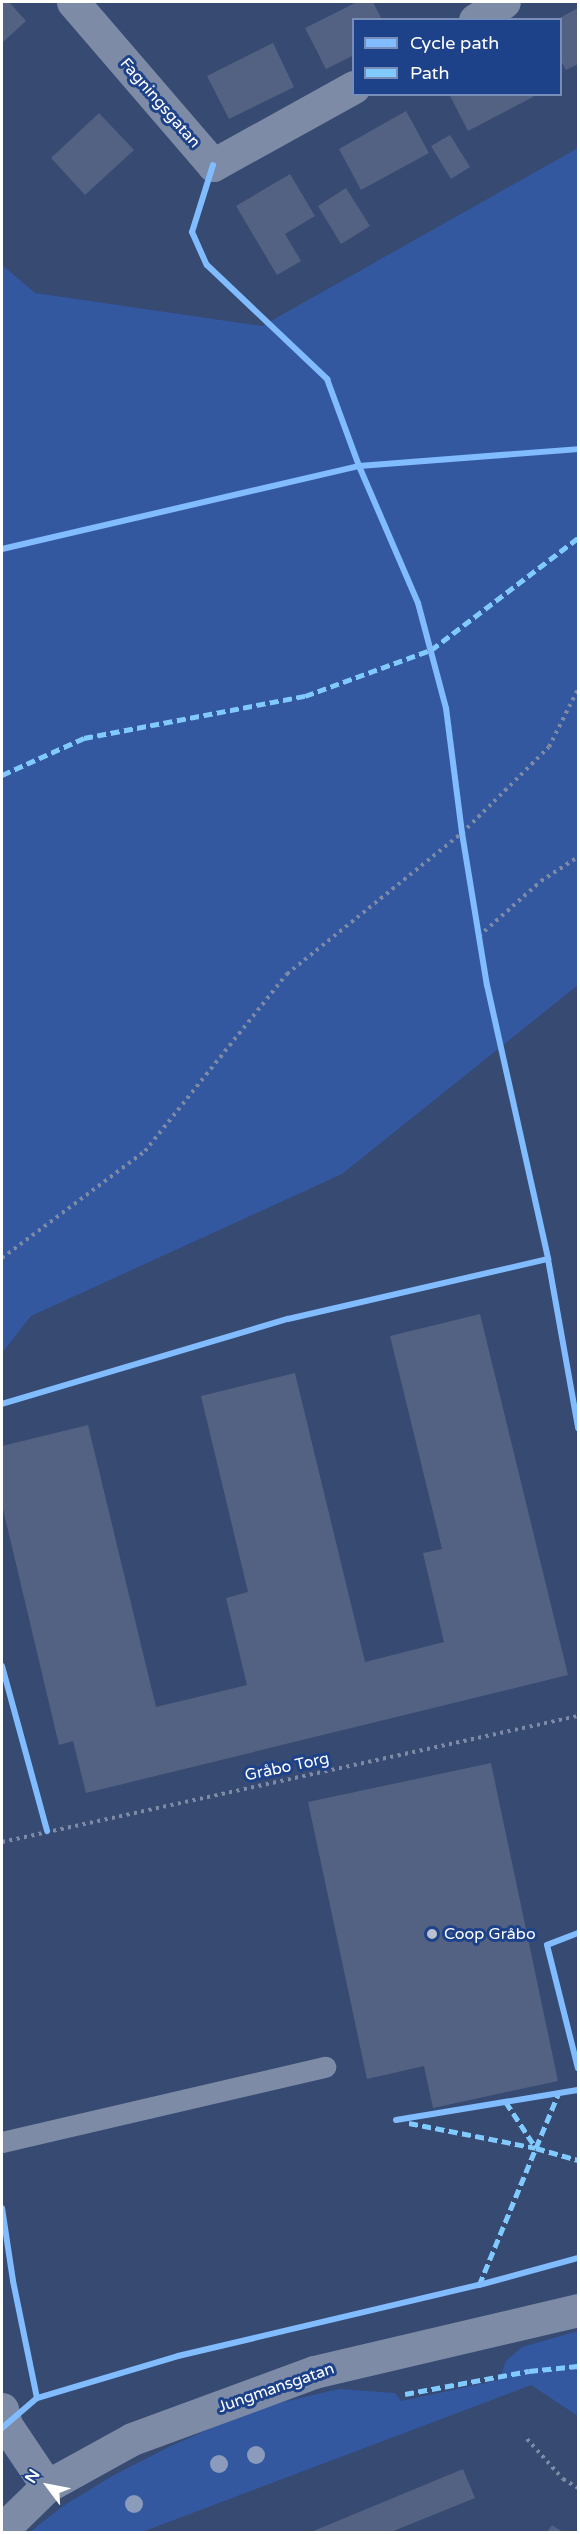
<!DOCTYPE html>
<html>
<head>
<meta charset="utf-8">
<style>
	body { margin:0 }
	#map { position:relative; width:580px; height:2534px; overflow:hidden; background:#364a72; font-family:"Varela Round",sans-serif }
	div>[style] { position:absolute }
	.green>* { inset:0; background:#3358a0 }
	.building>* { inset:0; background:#536282 }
	.path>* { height:4px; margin-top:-2px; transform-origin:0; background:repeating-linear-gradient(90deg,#7d8ba6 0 3px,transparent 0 7.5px) }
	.service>* { height:21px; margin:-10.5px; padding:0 10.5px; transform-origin:10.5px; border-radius:10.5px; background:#7d8ba6 }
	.minor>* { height:33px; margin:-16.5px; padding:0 16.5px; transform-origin:16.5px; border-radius:16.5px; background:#7d8ba6 }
	.quiet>* { height:4.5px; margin-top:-2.25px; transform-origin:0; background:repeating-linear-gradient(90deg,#80caff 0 9px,transparent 0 13.5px) }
	.cycleway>* { height:6px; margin:-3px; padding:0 3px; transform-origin:3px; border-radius:3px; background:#80bcff }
	.trees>* { width:18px; height:18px; margin:-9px; border-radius:50%; background:#8a9bbc }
	.dots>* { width:16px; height:16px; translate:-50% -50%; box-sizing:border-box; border:3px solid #1e428a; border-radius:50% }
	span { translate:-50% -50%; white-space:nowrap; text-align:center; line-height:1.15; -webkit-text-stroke:6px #1e428a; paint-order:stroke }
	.street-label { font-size:16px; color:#fff }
	.poi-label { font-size:16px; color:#fff }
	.left { translate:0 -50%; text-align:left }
	.frame { position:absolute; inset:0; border:3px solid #fff; pointer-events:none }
	.legend { position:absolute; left:352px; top:18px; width:210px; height:78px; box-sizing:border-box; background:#1e428a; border:2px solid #788eb9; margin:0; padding:8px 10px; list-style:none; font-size:18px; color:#fff }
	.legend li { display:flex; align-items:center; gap:12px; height:30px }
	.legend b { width:30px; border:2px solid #788eb9 }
	.north { position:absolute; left:18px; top:2456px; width:60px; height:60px; -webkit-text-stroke:4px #1e428a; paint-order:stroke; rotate:302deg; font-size:16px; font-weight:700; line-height:24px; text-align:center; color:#fff }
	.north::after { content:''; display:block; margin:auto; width:21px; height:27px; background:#fff; clip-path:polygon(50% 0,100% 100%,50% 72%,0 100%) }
</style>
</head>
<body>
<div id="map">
	<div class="green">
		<i style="clip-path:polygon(578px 148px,578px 985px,342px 1174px,31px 1316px,2px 1353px,2px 265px,35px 293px,262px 326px)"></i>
		<i style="clip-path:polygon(578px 2331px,578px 2416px,531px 2385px,142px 2532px,30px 2532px,63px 2506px,114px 2475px,173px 2445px,257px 2408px,339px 2389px,395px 2393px,401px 2401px,499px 2380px,506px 2361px,522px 2347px)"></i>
	</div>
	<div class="building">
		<i style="clip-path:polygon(2px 2px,9px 2px,26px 21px,2px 43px)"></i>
		<i style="clip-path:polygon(357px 2px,373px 2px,382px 20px,354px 20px,354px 55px,326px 69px,305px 28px)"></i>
		<i style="clip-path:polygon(578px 8px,578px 64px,566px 70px,560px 59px,560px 20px,556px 20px)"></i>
		<i style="clip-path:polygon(273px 43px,294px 87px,229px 119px,207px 76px)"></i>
		<i style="clip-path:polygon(449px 94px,532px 94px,533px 97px,468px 131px)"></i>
		<i style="clip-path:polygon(406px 111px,429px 153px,361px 190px,339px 149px)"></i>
		<i style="clip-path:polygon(99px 113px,134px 150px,85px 195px,51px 158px)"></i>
		<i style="clip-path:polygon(450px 135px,470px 167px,451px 179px,431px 146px)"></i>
		<i style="clip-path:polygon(290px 174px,315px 216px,285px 234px,301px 261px,277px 275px,236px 206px)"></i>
		<i style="clip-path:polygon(346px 188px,370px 226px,341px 244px,318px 206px)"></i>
		<i style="clip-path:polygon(480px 1314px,568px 1675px,86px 1793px,73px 1741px,59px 1745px,2px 1505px,2px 1446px,88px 1425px,156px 1707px,247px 1685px,226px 1598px,248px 1592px,201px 1396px,295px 1373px,365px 1662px,444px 1642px,423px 1553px,442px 1549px,390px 1336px)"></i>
		<i style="clip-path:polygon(491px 1763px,558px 2081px,433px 2108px,424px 2066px,367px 2079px,308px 1802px)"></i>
		<i style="clip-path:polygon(463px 2469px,475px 2498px,391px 2532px,311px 2532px)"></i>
		<i style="clip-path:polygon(552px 2525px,563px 2532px,547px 2532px)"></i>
	</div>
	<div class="path">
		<i style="left:479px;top:936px;width:83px;rotate:-41.6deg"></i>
		<i style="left:541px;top:881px;width:44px;rotate:-33deg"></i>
		<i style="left:2px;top:1258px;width:179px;rotate:-36.8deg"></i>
		<i style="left:145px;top:1151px;width:227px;rotate:-51.3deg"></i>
		<i style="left:287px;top:974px;width:225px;rotate:-38.9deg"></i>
		<i style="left:462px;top:833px;width:122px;rotate:-44.7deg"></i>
		<i style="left:549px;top:747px;width:65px;rotate:-63.4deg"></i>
		<i style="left:2px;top:1842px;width:590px;rotate:-12.34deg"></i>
		<i style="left:527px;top:2439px;width:54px;rotate:48deg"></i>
		<i style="left:563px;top:2479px;width:17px;rotate:31deg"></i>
	</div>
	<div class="service">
		<i style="left:2px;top:2142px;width:332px;rotate:-13.1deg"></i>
	</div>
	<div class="minor">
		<i style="left:73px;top:2px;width:215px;rotate:49.3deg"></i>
		<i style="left:213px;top:165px;width:161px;rotate:-29deg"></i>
		<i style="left:475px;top:20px;width:34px;rotate:-32deg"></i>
		<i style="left:2px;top:2409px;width:16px;rotate:76deg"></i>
		<i style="left:6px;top:2425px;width:73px;rotate:56.1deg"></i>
		<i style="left:2px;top:2530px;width:63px;rotate:-44.4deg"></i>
		<i style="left:47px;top:2486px;width:97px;rotate:-28.9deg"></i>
		<i style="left:132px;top:2439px;width:194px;rotate:-20.2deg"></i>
		<i style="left:314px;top:2372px;width:271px;rotate:-13.2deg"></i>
	</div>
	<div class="quiet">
		<i style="left:2px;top:775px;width:90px;rotate:-24.3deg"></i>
		<i style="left:84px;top:738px;width:225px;rotate:-10.8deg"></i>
		<i style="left:305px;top:696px;width:134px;rotate:-20.1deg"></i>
		<i style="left:431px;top:650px;width:185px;rotate:-37.3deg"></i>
		<i style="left:506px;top:2102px;width:55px;rotate:56.9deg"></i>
		<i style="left:536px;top:2148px;width:44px;rotate:15.9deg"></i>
		<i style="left:409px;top:2123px;width:129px;rotate:11.1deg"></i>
		<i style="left:479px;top:2285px;width:207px;rotate:-67.5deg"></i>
		<i style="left:405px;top:2394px;width:126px;rotate:-10.5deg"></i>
		<i style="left:529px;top:2371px;width:49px;rotate:-5.8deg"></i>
	</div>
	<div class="cycleway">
		<i style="left:213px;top:165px;width:70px;rotate:107.4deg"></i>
		<i style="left:192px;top:232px;width:36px;rotate:66deg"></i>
		<i style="left:207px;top:265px;width:166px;rotate:43.5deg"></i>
		<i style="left:327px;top:379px;width:93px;rotate:69.8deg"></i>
		<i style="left:359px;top:466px;width:149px;rotate:66.7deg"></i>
		<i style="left:418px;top:603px;width:109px;rotate:75.1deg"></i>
		<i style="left:446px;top:708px;width:126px;rotate:82.7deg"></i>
		<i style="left:462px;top:833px;width:154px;rotate:80.7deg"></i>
		<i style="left:487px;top:985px;width:281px;rotate:77.4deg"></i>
		<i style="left:548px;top:1259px;width:172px;rotate:79.9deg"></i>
		<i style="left:2px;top:549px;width:367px;rotate:-13.1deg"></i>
		<i style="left:359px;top:466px;width:220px;rotate:-4.4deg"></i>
		<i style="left:2px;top:1404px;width:298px;rotate:-16.6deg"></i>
		<i style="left:288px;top:1319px;width:267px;rotate:-13deg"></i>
		<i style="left:2px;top:1666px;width:171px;rotate:74.7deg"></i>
		<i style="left:578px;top:1933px;width:33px;rotate:159deg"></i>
		<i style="left:547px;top:1945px;width:127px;rotate:75.9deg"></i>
		<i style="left:396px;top:2120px;width:184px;rotate:-9.4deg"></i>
		<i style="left:2px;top:2208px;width:74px;rotate:81.4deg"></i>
		<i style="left:13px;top:2281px;width:119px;rotate:78.4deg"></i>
		<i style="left:2px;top:2428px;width:46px;rotate:-40.6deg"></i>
		<i style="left:37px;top:2398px;width:147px;rotate:-16.6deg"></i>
		<i style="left:178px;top:2356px;width:309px;rotate:-13.3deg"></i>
		<i style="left:479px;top:2285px;width:103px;rotate:-15.3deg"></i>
	</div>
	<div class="trees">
		<i style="left:256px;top:2455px"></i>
		<i style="left:219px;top:2464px"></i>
		<i style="left:134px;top:2504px"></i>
	</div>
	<div class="dots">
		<i style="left:432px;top:1934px;background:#b9c0ce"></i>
	</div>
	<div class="street-label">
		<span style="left:160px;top:103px;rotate:49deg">Fagningsgatan</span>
		<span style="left:287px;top:1767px;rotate:-12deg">Gråbo Torg</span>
		<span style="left:276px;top:2388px;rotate:-19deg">Jungmansgatan</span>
	</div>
	<div class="poi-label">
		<span class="left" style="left:444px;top:1934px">Coop Gråbo</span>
	</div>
	<div class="frame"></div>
	<ul class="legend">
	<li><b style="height:8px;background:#80bcff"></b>Cycle path</li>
	<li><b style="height:8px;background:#80caff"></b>Path</li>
	</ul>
	<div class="north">N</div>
</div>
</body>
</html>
